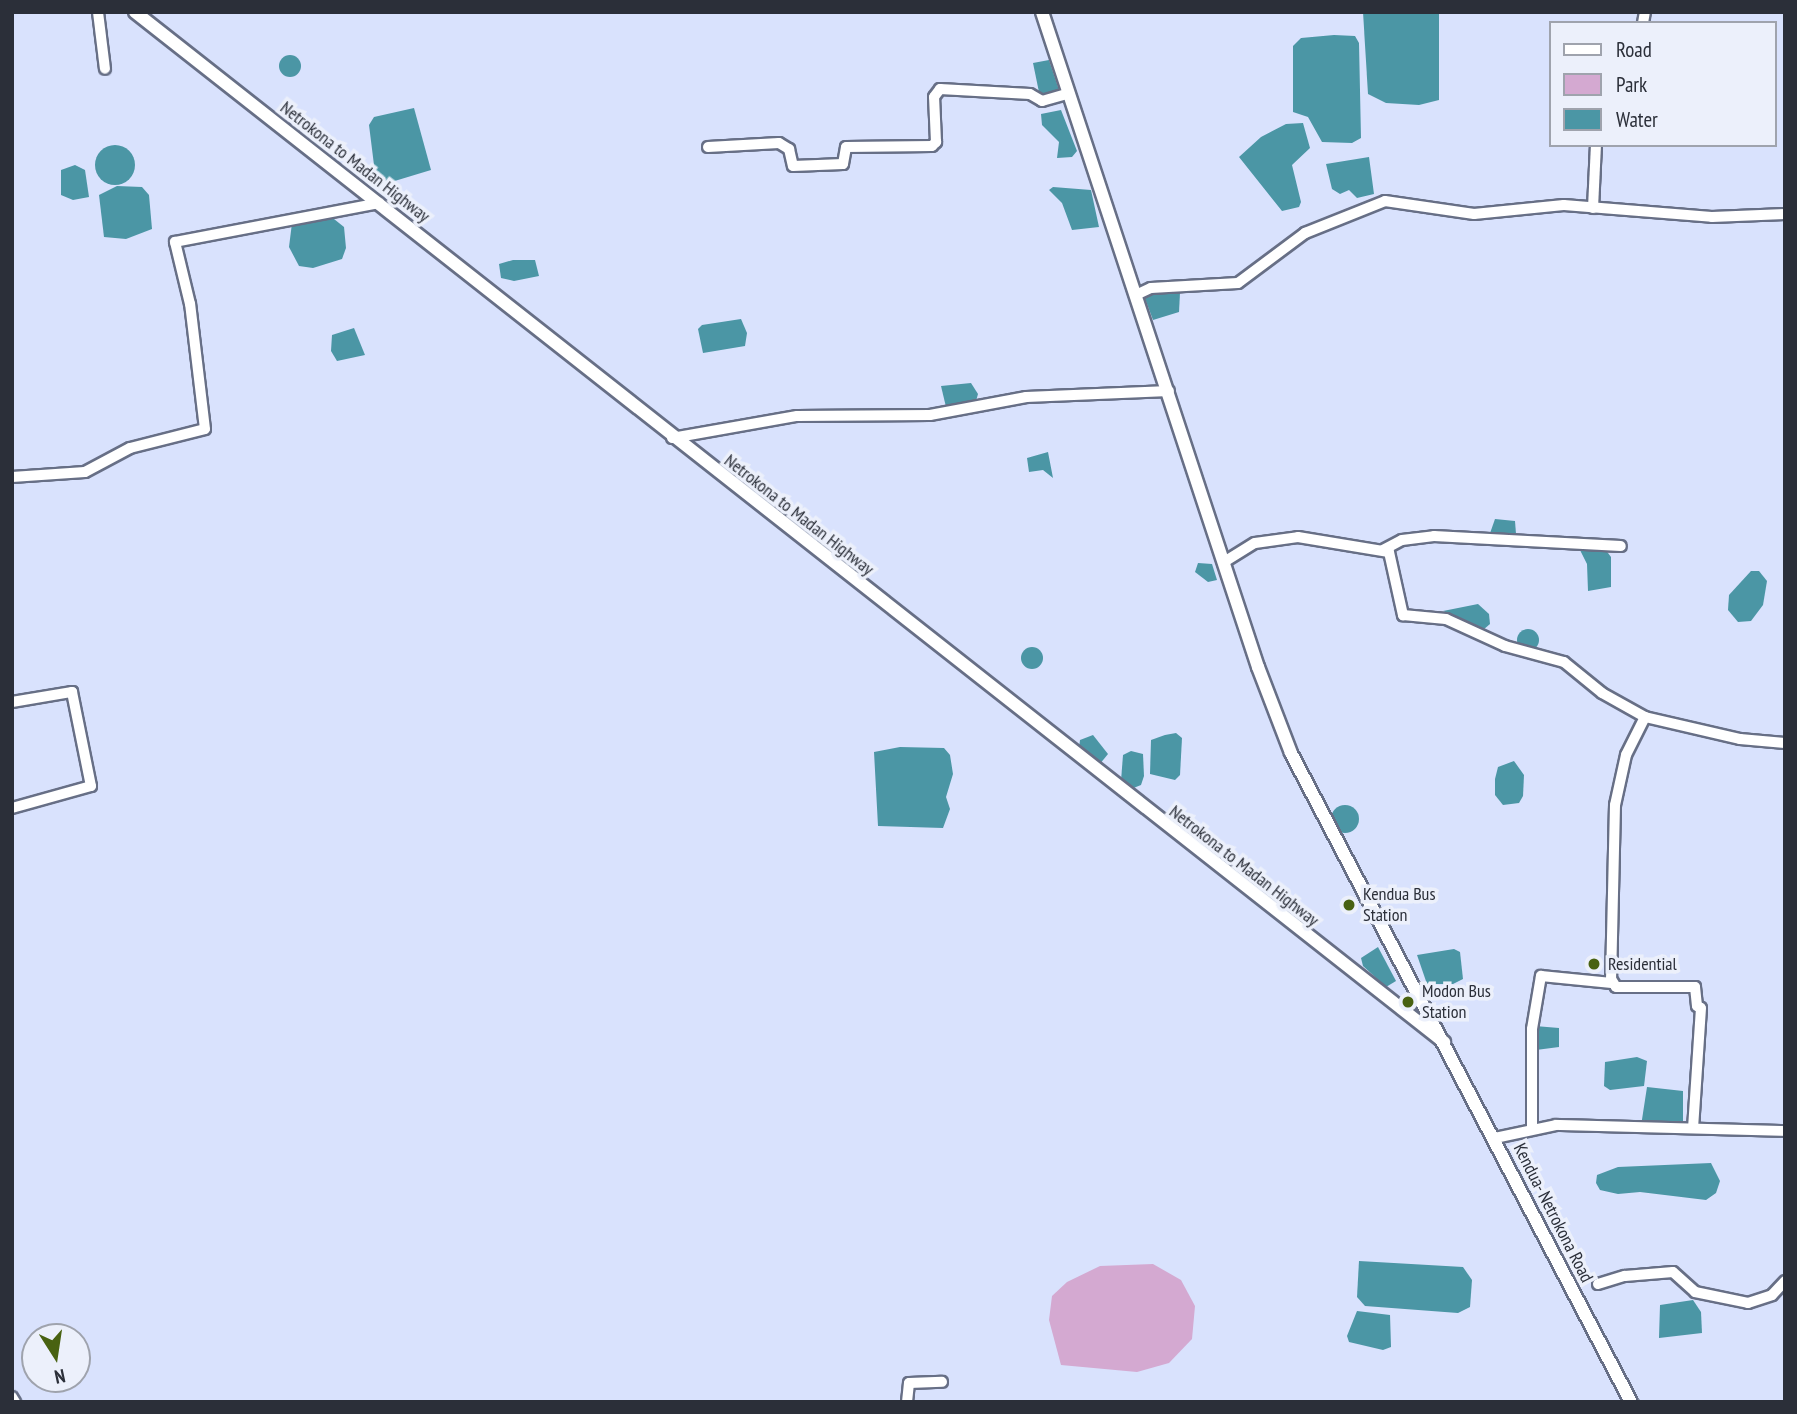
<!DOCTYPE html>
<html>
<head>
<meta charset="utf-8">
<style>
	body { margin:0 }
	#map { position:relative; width:1797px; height:1414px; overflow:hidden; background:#d9e2fd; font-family:"PT Sans Narrow",sans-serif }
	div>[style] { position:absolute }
	.green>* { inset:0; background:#d4a9d1 }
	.water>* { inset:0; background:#4b96a5 }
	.round { border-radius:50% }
	.roads { filter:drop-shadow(2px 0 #676f86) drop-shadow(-2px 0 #676f86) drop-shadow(0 2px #676f86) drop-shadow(0 -2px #676f86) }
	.minor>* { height:10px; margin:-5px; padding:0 5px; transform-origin:5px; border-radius:5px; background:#fff }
	.major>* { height:12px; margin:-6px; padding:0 6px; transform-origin:6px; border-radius:6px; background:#fff }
	.dots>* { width:19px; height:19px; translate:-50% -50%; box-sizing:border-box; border:4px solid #ecf0fb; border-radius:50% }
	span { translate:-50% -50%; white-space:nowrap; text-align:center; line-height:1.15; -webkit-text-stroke:7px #ecf0fb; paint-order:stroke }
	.street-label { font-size:18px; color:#2b2f39 }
	.poi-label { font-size:18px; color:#2b2f39 }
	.left { translate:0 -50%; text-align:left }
	.frame { position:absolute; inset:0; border:14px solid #2b2f39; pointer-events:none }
	.legend { position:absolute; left:1549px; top:21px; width:228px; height:126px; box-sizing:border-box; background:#ecf0fb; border:2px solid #9fa3ad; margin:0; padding:9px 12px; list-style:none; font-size:21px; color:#2b2f39 }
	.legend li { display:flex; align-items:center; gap:14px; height:35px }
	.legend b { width:35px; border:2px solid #9fa3ad }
	.north { position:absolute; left:21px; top:1323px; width:70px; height:70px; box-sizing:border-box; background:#ecf0fb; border:2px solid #9fa3ad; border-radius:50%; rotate:168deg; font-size:19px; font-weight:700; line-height:28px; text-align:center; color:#2b2f39 }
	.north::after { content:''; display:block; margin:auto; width:24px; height:32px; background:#496211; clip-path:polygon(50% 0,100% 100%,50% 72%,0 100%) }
</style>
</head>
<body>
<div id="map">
	<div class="green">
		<i style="clip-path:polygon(1153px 1264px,1181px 1280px,1195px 1306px,1192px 1339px,1169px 1363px,1137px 1372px,1061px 1365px,1049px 1320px,1052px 1296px,1067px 1282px,1100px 1266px)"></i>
	</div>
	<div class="water">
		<i style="clip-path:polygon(1363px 12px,1439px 14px,1439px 100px,1419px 105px,1386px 103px,1368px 94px)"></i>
		<i style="clip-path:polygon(1334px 35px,1355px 36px,1359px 43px,1361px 138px,1352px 143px,1322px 142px,1308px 117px,1293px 112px,1293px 46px,1301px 38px)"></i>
		<i class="round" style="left:279px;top:55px;width:22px;height:22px"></i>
		<i style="clip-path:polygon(1049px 60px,1060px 93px,1040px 97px,1033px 63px)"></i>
		<i style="clip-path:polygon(414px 108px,431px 170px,388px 183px,375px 173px,369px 125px,374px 117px)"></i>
		<i style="clip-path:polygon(1061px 110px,1077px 151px,1072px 157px,1057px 158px,1059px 142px,1042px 125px,1041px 114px)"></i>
		<i style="clip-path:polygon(1303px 123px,1310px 148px,1292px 165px,1301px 202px,1299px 207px,1282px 211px,1239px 157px,1261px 137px,1286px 124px)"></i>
		<i class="round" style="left:95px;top:145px;width:40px;height:40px"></i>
		<i style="clip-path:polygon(1369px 157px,1374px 194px,1357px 198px,1349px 190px,1340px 194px,1332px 189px,1326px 164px)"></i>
		<i style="clip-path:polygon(75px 165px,85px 170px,89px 197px,73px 200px,61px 195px,61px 170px)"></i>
		<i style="clip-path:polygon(117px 186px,142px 187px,149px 195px,152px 229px,126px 239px,104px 237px,99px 195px)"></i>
		<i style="clip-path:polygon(1053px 187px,1091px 190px,1099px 227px,1072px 230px,1062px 203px,1049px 190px)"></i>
		<i style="clip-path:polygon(329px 215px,344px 227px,346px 248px,342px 259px,313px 268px,299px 266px,289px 247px,292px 223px)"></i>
		<i style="clip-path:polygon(513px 260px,535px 260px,539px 276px,514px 281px,501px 278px,499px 264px)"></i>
		<i style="clip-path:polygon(1155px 290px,1180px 293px,1179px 312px,1153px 320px,1144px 296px)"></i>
		<i style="clip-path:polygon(741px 319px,747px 333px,745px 346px,703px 353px,698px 329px,702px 325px)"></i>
		<i style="clip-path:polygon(354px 328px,365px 355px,337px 361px,331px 351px,332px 335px)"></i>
		<i style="clip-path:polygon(971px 383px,978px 394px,976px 401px,946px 407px,941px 386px)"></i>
		<i style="clip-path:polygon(1048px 452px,1053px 478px,1043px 470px,1029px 472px,1027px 458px)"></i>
		<i style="clip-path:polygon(1495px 519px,1515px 521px,1516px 534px,1508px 539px,1488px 539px)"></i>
		<i style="clip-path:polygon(1605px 549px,1611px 557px,1611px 587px,1588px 591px,1587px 564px,1580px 550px)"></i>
		<i style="clip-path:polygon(1198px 563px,1212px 564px,1217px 580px,1208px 582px,1195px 572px)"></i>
		<i style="clip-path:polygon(1751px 571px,1759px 571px,1767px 581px,1763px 605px,1751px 621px,1738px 622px,1728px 610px,1729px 595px)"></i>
		<i style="clip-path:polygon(1478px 604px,1489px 614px,1490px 624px,1483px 630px,1443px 611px)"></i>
		<i class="round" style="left:1517px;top:629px;width:22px;height:22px"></i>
		<i class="round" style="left:1021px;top:647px;width:22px;height:22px"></i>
		<i style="clip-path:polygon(1093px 735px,1108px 754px,1099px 765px,1079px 748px,1080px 740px)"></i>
		<i style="clip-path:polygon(1165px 735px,1176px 733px,1182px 738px,1180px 775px,1175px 780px,1150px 774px,1151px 740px)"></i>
		<i style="clip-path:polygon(900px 747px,944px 748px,950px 755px,953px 774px,946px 797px,950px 809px,943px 828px,878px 826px,874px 752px)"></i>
		<i style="clip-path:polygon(1131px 751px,1143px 754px,1144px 776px,1141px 785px,1131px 789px,1121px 781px,1123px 755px)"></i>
		<i style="clip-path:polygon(1514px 761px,1524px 775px,1523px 796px,1519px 803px,1503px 805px,1495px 795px,1495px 779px,1498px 767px)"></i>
		<i class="round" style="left:1331px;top:805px;width:28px;height:28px"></i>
		<i style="clip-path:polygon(1378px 947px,1396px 981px,1386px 987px,1363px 966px,1361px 958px)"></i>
		<i style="clip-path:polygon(1454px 949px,1460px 952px,1463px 979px,1453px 984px,1427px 984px,1417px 955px)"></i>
		<i style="clip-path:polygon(1535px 1026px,1559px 1028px,1559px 1047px,1536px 1050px)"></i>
		<i style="clip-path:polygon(1637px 1057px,1647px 1061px,1644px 1086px,1610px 1090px,1604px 1086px,1605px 1062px)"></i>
		<i style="clip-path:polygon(1647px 1087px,1683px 1091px,1683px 1122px,1641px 1126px)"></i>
		<i style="clip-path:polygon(1711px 1163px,1720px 1181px,1716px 1193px,1706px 1200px,1640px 1192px,1618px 1194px,1600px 1190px,1596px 1183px,1597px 1175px,1618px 1167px)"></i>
		<i style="clip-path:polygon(1359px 1261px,1463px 1267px,1472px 1280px,1470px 1307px,1458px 1313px,1365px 1306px,1357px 1297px)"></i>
		<i style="clip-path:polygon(1693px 1300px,1701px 1312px,1702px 1333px,1659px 1338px,1660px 1305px)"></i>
		<i style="clip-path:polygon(1357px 1311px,1390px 1315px,1391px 1347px,1383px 1350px,1349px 1342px,1347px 1336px)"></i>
	</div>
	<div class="roads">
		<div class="minor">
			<i style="left:98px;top:12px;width:57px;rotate:83deg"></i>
			<i style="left:1643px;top:23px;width:11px;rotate:-80deg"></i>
			<i style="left:708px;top:147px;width:71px;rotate:-3.2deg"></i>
			<i style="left:779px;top:143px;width:12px;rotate:31deg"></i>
			<i style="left:789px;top:149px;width:17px;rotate:77deg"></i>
			<i style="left:793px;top:166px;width:50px;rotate:-2.3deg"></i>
			<i style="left:843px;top:164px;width:17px;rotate:-80deg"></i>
			<i style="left:846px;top:147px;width:86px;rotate:-0.7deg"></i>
			<i style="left:932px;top:146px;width:6px;rotate:-45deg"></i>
			<i style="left:936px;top:142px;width:45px;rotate:-92.5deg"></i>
			<i style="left:934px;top:97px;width:10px;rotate:-53deg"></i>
			<i style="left:940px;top:89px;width:90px;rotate:3.2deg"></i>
			<i style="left:1030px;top:94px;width:14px;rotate:30deg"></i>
			<i style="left:1042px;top:101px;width:26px;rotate:-16deg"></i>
			<i style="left:1593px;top:208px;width:63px;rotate:-87.3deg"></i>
			<i style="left:1138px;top:294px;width:14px;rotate:-25deg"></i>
			<i style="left:1151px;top:288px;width:87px;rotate:-3.3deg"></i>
			<i style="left:1238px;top:283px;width:84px;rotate:-36.7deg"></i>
			<i style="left:1305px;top:233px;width:86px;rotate:-21.8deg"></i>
			<i style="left:1385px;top:201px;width:90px;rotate:8.3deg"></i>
			<i style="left:1474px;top:214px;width:90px;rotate:-5.7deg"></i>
			<i style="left:1564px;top:205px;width:148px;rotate:4.6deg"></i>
			<i style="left:1712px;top:217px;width:73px;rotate:-2.4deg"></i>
			<i style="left:672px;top:438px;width:127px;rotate:-10deg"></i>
			<i style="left:797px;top:416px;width:133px;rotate:-0.4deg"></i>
			<i style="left:930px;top:415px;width:98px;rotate:-10.6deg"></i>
			<i style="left:1026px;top:397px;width:143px;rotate:-2.4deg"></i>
			<i style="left:12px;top:477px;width:73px;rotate:-3.9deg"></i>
			<i style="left:85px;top:472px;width:51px;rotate:-28.1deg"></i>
			<i style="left:130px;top:448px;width:77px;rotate:-14.2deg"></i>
			<i style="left:205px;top:429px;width:126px;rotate:-96.8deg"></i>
			<i style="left:190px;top:304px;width:64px;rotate:-103.6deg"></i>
			<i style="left:175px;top:242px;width:208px;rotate:-10.8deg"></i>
			<i style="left:1383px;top:550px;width:21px;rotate:-28deg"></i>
			<i style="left:1402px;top:540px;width:32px;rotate:-7deg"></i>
			<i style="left:1434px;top:536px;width:187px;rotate:3.1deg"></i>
			<i style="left:1224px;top:562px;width:36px;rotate:-32deg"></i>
			<i style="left:1255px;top:543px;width:43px;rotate:-7.9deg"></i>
			<i style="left:1298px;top:537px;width:92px;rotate:9.4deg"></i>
			<i style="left:1389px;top:552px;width:65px;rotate:77.5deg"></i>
			<i style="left:1403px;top:615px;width:43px;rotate:5.3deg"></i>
			<i style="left:1446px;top:619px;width:65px;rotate:24.6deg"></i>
			<i style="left:1505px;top:646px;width:61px;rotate:15.2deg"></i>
			<i style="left:1564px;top:662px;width:49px;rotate:39.2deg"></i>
			<i style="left:1602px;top:693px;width:49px;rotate:29.2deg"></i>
			<i style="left:1645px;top:717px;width:98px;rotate:13deg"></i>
			<i style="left:1740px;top:739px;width:45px;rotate:5.1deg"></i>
			<i style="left:12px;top:702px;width:61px;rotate:-9.5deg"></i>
			<i style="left:72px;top:692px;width:96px;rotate:78.6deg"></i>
			<i style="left:91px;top:786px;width:82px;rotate:164.4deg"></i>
			<i style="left:1645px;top:717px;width:42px;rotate:116.6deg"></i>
			<i style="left:1626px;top:755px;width:51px;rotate:102.4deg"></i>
			<i style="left:1615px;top:805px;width:174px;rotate:91.3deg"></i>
			<i style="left:1611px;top:979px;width:9px;rotate:58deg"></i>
			<i style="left:1616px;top:987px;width:79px"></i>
			<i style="left:1695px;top:987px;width:19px;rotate:84deg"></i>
			<i style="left:1697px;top:1006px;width:4px;rotate:27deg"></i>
			<i style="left:1701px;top:1008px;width:120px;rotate:93.8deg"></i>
			<i style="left:1532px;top:1129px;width:100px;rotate:-90deg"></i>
			<i style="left:1532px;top:1029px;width:54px;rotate:-80.4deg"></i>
			<i style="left:1541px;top:976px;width:71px;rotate:5.6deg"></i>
			<i style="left:1495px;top:1138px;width:62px;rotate:-12deg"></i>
			<i style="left:1556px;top:1125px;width:229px;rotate:1.5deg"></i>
			<i style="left:1598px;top:1284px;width:28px;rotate:-17deg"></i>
			<i style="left:1625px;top:1276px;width:48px;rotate:-4.8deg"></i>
			<i style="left:1673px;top:1272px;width:30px;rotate:42deg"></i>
			<i style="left:1695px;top:1292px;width:54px;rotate:11.7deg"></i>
			<i style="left:1748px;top:1303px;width:25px;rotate:-18deg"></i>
			<i style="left:1772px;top:1295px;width:19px;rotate:-47deg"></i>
			<i style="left:12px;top:1397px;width:6px;rotate:59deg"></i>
			<i style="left:907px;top:1402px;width:19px;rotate:-84deg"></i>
			<i style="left:909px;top:1383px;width:33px;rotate:-2deg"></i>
		</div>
		<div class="major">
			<i style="left:135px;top:12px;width:1666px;rotate:38.2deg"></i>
			<i style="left:1042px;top:12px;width:690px;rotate:71.75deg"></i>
			<i style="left:1258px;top:667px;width:92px;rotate:69deg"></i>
			<i style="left:1291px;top:753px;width:733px;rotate:62.35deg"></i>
		</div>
	</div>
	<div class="dots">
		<i style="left:1349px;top:905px;background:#496211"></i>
		<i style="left:1594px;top:964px;background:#496211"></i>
		<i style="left:1408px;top:1002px;background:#496211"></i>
	</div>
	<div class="street-label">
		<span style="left:355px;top:162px;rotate:38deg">Netrokona to Madan Highway</span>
		<span style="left:799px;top:515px;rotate:38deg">Netrokona to Madan Highway</span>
		<span style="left:1244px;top:866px;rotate:38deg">Netrokona to Madan Highway</span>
		<span style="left:1553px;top:1213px;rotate:63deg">Kendua- Netrokona Road</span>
	</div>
	<div class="poi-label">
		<span class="left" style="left:1363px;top:905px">Kendua Bus<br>Station</span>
		<span class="left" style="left:1608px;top:964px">Residential</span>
		<span class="left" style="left:1422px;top:1002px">Modon Bus<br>Station</span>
	</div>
	<div class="frame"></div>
	<ul class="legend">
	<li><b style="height:9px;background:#fff"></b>Road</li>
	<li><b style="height:19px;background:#d4a9d1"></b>Park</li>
	<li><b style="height:19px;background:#4b96a5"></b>Water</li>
	</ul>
	<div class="north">N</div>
</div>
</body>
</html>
